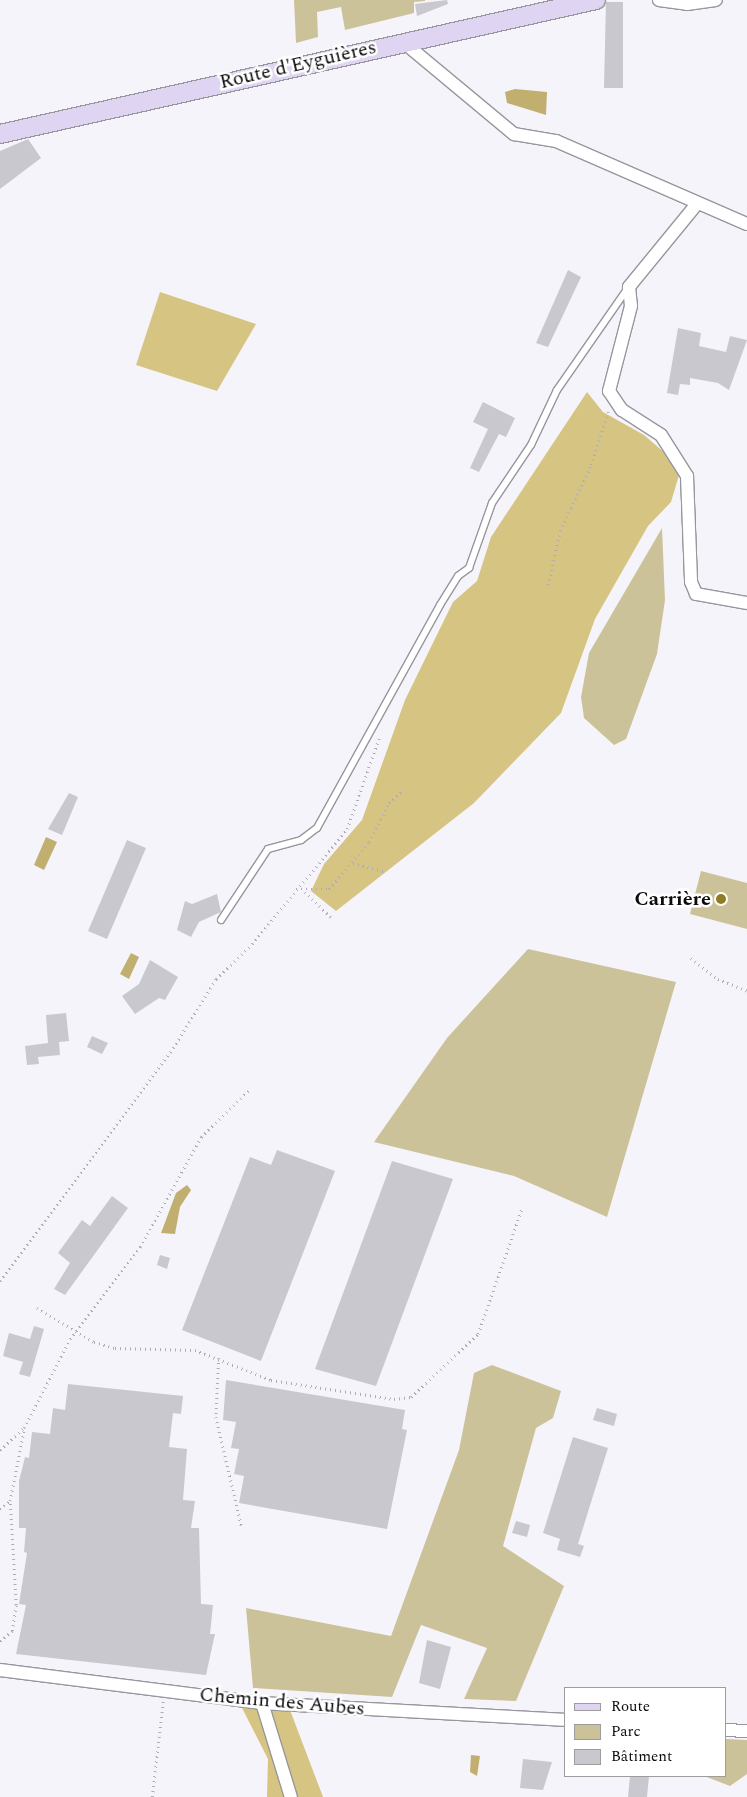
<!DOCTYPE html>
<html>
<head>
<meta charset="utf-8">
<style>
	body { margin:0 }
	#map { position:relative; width:747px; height:1797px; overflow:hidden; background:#f6f4fb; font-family:Spectral,serif }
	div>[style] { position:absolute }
	.green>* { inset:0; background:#ccc29a }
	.forest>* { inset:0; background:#d6c483 }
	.water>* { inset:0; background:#c1af6f }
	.building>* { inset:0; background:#cac8cf }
	.path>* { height:2.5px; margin-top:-1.25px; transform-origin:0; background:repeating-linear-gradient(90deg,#afadb3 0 1px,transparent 0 5px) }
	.roads { filter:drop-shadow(1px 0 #98969c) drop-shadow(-1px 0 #98969c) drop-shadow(0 1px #98969c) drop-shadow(0 -1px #98969c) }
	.service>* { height:6px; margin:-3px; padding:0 3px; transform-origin:3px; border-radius:3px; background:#fff }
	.minor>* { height:12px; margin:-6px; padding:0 6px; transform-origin:6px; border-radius:6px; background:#fff }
	.secondary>* { height:18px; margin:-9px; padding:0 9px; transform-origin:9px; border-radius:9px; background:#dfd4f1 }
	.dots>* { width:14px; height:14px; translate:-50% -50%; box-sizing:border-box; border:2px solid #fff; border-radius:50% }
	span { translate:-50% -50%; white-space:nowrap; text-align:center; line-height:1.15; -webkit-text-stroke:5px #fff; paint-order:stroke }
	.street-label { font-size:20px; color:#0c0b0d }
	.poi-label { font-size:20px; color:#0c0b0d; font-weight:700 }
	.right { translate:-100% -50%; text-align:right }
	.legend { position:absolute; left:564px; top:1687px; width:162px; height:90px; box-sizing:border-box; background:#fff; border:1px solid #9e9d9e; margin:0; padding:6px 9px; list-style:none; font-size:15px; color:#0c0b0d }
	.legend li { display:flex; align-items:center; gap:10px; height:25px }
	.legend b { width:25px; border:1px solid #9e9d9e }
</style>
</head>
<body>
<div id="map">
	<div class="green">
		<i style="clip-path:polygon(294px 0,425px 0,425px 1px,414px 2px,414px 13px,345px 30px,341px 7px,317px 12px,318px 37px,296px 43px)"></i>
		<i style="clip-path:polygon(662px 528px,665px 600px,657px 654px,626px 739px,614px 745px,584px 718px,581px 697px,589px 653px)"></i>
		<i style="clip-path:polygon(701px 871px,747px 883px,747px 929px,690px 914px)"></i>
		<i style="clip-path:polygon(528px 949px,676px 982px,607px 1217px,514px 1176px,374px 1142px,447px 1038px)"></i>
		<i style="clip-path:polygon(492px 1365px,561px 1391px,553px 1418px,536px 1428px,503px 1546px,564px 1586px,516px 1701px,464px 1699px,487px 1648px,421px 1625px,392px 1697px,253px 1688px,246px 1608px,391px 1636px,459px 1450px,474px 1373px)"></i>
		<i style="clip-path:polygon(726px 1739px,747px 1740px,747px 1774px,730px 1786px,704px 1776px,726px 1776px)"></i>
	</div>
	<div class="forest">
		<i style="clip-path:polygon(160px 292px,256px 324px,217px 391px,136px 365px)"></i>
		<i style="clip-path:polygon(587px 392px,603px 412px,644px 435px,666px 454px,679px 475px,671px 502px,648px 526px,595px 619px,561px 713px,474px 803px,336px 911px,311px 891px,324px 864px,362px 820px,405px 700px,453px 602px,477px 581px,491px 537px)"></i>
		<i style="clip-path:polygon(241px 1706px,290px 1710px,323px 1797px,267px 1797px,268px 1759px)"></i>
	</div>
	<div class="water">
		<i style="clip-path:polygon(515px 89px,547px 92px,546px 115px,507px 103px,505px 92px)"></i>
		<i style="clip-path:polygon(46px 837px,57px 842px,44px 870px,34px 865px)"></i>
		<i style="clip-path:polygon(131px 953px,139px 957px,129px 979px,120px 974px)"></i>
		<i style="clip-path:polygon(187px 1185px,191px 1190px,180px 1207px,175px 1234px,161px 1233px,176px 1193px)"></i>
		<i style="clip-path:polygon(471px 1755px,480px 1756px,477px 1776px,470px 1772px)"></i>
	</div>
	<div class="building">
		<i style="clip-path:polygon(447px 0,448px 4px,417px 16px,415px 4px)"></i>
		<i style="clip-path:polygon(606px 2px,623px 2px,623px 88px,604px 88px)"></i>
		<i style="clip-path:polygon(28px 139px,41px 158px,0 189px,0 151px)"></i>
		<i style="clip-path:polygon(568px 270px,581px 277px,548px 347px,536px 343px)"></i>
		<i style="clip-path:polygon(678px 328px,701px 333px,699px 346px,726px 352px,730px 336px,747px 340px,729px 390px,718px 383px,690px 378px,690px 385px,680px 384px,678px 395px,667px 393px)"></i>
		<i style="clip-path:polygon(483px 402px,515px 418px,506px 437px,499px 434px,479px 472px,470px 468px,488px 429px,473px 422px)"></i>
		<i style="clip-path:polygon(69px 793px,78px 797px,62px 835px,48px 829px)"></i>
		<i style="clip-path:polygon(127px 840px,146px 848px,107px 939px,88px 931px)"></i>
		<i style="clip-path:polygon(217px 894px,221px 912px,199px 922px,191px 937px,177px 930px,185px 901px,192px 904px)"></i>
		<i style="clip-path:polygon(150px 960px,178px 977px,165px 1000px,159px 998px,135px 1014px,122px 996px,139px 984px)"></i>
		<i style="clip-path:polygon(66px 1013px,69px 1041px,59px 1042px,60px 1055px,38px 1057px,39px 1064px,27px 1065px,25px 1046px,48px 1043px,46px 1015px)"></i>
		<i style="clip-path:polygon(92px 1036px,108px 1043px,102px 1054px,87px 1047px)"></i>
		<i style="clip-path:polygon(277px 1150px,335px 1171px,261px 1361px,182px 1330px,250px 1157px,271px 1165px)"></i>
		<i style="clip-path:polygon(392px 1161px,453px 1179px,376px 1386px,315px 1369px)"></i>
		<i style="clip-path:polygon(112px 1196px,128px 1208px,65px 1295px,54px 1289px,70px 1263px,58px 1253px,82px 1220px,90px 1226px)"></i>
		<i style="clip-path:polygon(160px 1255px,170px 1258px,167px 1269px,157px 1265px)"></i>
		<i style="clip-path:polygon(34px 1326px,44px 1329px,30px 1377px,19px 1374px,23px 1362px,3px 1356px,9px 1333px,30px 1339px)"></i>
		<i style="clip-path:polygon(226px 1380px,405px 1410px,402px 1429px,407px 1430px,387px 1529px,239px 1503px,244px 1476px,234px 1474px,239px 1449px,231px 1448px,236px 1422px,223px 1420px)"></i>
		<i style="clip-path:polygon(68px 1384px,183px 1396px,181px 1414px,173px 1413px,169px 1447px,187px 1449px,183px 1500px,195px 1501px,191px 1528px,199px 1528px,201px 1604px,213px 1605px,210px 1634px,215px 1634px,206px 1675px,16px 1654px,26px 1605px,19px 1604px,27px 1553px,24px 1552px,26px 1528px,19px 1528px,19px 1481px,25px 1457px,29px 1458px,32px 1432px,50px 1434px,53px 1408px,65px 1410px)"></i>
		<i style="clip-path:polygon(597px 1408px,617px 1414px,614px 1426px,593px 1420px)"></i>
		<i style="clip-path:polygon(573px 1437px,608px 1448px,578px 1544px,584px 1546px,580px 1557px,557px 1550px,560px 1539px,543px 1533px)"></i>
		<i style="clip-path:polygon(516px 1521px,530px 1525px,527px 1537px,512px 1533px)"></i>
		<i style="clip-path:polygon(427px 1640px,451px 1647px,440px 1689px,419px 1683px)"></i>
		<i style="clip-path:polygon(523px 1759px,552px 1762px,543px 1790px,520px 1788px)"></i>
		<i style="clip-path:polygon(630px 1776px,649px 1776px,647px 1797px,628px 1797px)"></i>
	</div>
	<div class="path">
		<i style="left:548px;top:585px;width:55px;rotate:-77.5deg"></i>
		<i style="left:560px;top:531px;width:73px;rotate:-64.8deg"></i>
		<i style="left:591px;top:465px;width:56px;rotate:-72.2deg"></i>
		<i style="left:353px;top:863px;width:34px;rotate:15deg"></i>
		<i style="left:296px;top:889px;width:33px"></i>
		<i style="left:329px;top:889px;width:62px;rotate:-49.6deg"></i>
		<i style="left:369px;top:842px;width:44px;rotate:-62.9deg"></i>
		<i style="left:389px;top:803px;width:18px;rotate:-43deg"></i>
		<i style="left:305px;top:892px;width:36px;rotate:44deg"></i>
		<i style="left:691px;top:958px;width:34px;rotate:38deg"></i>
		<i style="left:718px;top:979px;width:31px;rotate:22deg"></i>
		<i style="left:0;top:1281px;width:290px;rotate:-53.4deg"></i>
		<i style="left:173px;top:1048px;width:81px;rotate:-58.1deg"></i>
		<i style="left:216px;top:979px;width:50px;rotate:-44.2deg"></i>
		<i style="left:252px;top:944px;width:149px;rotate:-50.4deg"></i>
		<i style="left:347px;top:829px;width:96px;rotate:-70.6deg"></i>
		<i style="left:37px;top:1308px;width:66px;rotate:30.8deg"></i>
		<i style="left:94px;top:1342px;width:22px;rotate:16deg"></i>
		<i style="left:115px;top:1348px;width:80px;rotate:1.4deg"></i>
		<i style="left:195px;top:1350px;width:82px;rotate:21.5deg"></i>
		<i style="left:271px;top:1380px;width:124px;rotate:8.8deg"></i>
		<i style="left:394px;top:1399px;width:17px;rotate:-7deg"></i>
		<i style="left:411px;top:1397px;width:92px;rotate:-43.2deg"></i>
		<i style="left:478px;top:1334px;width:133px;rotate:-70.8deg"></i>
		<i style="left:219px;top:1358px;width:59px;rotate:92.9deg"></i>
		<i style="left:216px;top:1417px;width:114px;rotate:76.8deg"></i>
		<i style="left:0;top:1450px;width:33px;rotate:-43deg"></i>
		<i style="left:24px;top:1428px;width:100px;rotate:-62.7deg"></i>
		<i style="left:70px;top:1339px;width:116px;rotate:-52.7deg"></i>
		<i style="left:140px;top:1247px;width:126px;rotate:-61deg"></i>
		<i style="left:201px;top:1137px;width:66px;rotate:-44.4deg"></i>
		<i style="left:0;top:1509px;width:13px;rotate:-39deg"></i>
		<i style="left:0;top:1641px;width:16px;rotate:-40deg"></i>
		<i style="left:12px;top:1631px;width:26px;rotate:-81deg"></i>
		<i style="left:16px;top:1605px;width:104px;rotate:-93.3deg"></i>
		<i style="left:10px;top:1501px;width:73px;rotate:-79deg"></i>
		<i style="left:152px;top:1797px;width:96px;rotate:-83.4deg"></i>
	</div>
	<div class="roads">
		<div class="service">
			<i style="left:221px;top:920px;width:85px;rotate:-56.5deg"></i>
			<i style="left:268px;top:849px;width:34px;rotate:-15deg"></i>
			<i style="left:301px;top:840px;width:20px;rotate:-37deg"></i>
			<i style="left:317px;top:828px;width:255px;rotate:-61.1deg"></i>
			<i style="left:440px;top:605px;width:34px;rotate:-58deg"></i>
			<i style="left:458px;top:576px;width:14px;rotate:-36deg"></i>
			<i style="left:469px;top:568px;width:69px;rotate:-70.5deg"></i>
			<i style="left:492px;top:503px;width:70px;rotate:-56.1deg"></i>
			<i style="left:531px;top:445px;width:61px;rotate:-64.7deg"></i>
			<i style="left:557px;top:390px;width:124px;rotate:-55.2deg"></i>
		</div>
		<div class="minor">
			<i style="left:659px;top:0;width:28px;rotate:8deg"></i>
			<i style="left:687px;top:4px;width:29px;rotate:-8deg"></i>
			<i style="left:402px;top:41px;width:146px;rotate:39.7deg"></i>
			<i style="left:514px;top:134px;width:43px;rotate:9.5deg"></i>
			<i style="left:556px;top:141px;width:208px;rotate:23.5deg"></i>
			<i style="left:696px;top:205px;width:106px;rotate:129.3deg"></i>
			<i style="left:629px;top:287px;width:19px;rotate:84deg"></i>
			<i style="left:631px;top:306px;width:88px;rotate:104.5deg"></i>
			<i style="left:609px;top:391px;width:23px;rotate:56deg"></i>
			<i style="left:622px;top:410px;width:46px;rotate:32.7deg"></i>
			<i style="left:661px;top:435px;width:49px;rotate:57.6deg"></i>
			<i style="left:687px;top:476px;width:106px;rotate:87.8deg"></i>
			<i style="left:691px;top:582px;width:13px;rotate:67deg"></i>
			<i style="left:696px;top:594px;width:52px;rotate:10deg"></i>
			<i style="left:0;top:1670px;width:264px;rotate:7.2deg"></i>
			<i style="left:262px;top:1703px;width:304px;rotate:3.2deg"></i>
			<i style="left:262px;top:1703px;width:98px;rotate:72.9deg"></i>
			<i style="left:726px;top:1730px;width:21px;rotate:3deg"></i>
		</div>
		<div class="secondary">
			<i style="left:0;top:134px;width:611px;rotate:-12.67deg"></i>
		</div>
	</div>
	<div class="dots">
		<i style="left:721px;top:899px;background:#927c23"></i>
	</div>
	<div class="street-label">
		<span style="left:298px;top:65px;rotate:-13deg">Route d'Eyguières</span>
		<span style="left:282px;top:1702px;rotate:5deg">Chemin des Aubes</span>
	</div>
	<div class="poi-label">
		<span class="right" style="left:711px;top:899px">Carrière</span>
	</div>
	<ul class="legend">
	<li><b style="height:6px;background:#dfd4f1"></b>Route</li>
	<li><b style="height:14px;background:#ccc29a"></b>Parc</li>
	<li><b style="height:14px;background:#cac8cf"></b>Bâtiment</li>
	</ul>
</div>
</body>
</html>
